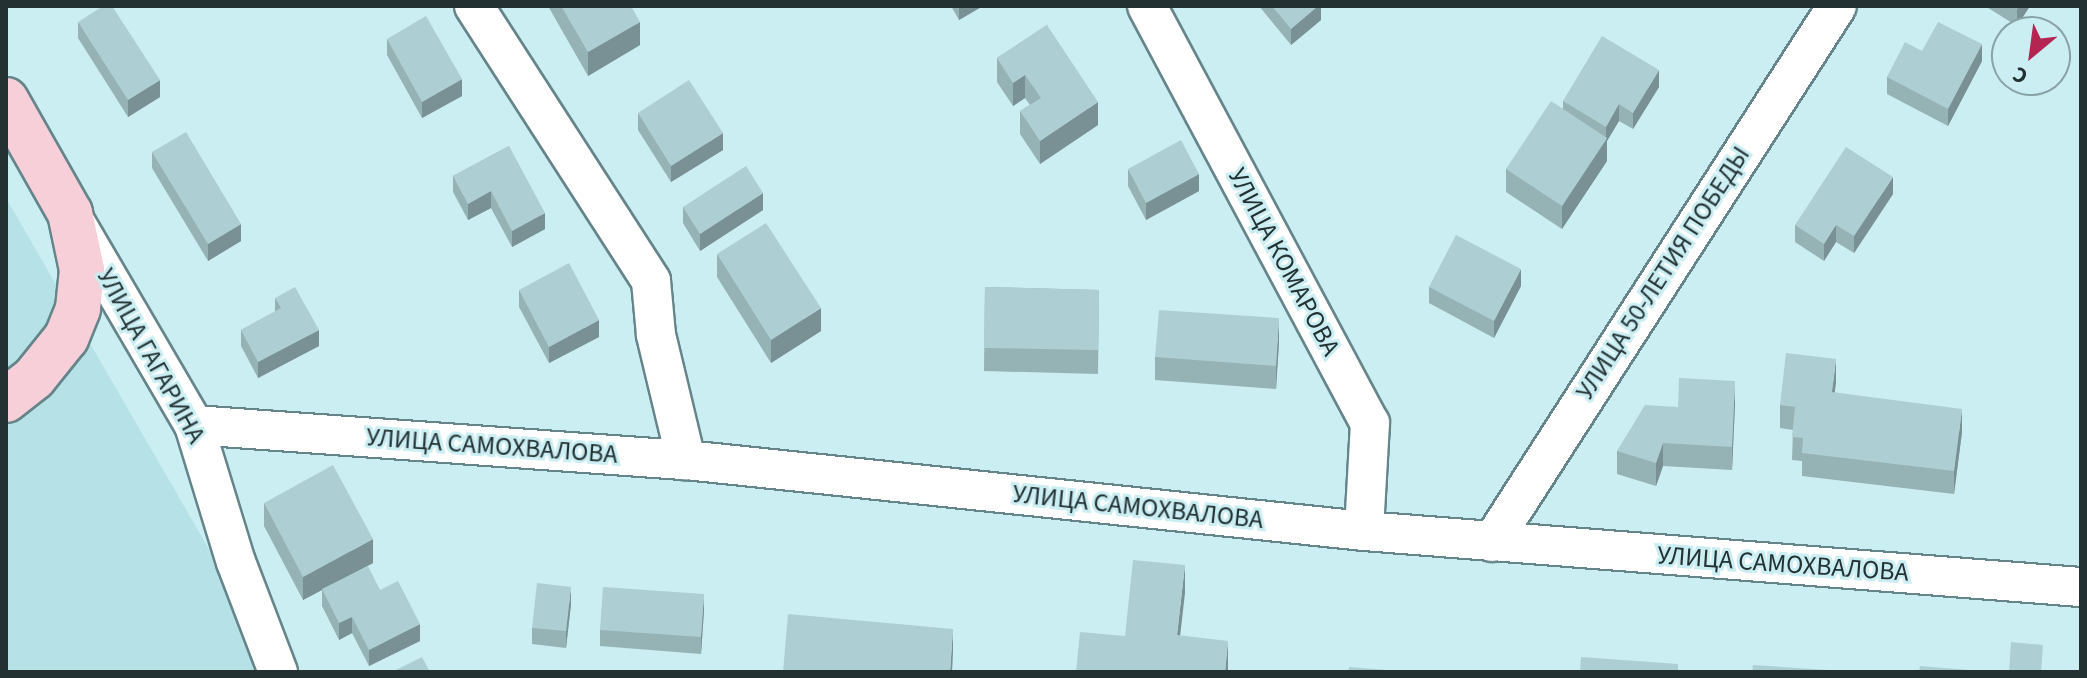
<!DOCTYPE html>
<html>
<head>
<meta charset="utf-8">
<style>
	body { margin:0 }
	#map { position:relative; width:2087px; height:678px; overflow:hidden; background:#cbeef3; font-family:"Source Sans 3",sans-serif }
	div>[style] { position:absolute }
	.built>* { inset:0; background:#b5e1e7 }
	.roads { filter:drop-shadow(2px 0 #65858a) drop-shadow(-2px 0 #65858a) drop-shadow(0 2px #65858a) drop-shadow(0 -2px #65858a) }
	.street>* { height:38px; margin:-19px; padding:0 19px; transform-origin:19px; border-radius:19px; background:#fff }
	.secondary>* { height:44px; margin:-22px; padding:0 22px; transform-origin:22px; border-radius:22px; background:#f6cfd8 }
	.wall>* { inset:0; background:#95b2b5 }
	.shaded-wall>* { inset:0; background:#799194 }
	.building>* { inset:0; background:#adcfd3 }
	span { translate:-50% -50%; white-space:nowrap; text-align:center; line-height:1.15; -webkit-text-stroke:6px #cbeef3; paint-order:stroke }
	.street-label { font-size:26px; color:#233133 }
	.frame { position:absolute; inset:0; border:8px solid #233133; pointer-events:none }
	.north { position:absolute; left:1991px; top:16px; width:80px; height:80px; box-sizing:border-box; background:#cbeef3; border:2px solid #88a2a6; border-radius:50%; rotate:209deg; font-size:22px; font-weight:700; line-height:32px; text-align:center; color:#233133 }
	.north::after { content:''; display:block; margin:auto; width:28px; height:36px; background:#b52552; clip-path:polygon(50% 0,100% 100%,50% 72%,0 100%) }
</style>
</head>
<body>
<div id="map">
	<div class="built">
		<i style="clip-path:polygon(6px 198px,210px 551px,266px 672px,6px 672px)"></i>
	</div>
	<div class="roads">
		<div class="street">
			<i style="left:474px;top:6px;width:327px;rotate:57.2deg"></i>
			<i style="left:651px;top:281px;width:54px;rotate:84.7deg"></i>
			<i style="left:656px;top:335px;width:129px;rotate:76.5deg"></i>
			<i style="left:1147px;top:6px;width:473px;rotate:61.9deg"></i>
			<i style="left:1370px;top:423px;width:108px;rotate:93.2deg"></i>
			<i style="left:77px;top:225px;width:232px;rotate:59.7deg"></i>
			<i style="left:194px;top:425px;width:143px;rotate:73deg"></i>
			<i style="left:236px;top:562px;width:118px;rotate:69.1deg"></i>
			<i style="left:194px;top:425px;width:493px;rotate:4.1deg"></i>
			<i style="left:686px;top:460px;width:682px;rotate:5.98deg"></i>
			<i style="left:1364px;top:531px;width:719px;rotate:4.47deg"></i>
			<i style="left:1492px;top:542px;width:637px;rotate:-57.23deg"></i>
		</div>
		<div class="secondary">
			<i style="left:6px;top:100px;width:130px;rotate:60.5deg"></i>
			<i style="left:70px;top:213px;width:58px;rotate:78.1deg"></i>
			<i style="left:82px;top:270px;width:39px;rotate:96deg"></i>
			<i style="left:78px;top:309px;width:31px;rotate:112deg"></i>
			<i style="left:66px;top:338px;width:51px;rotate:128.7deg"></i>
			<i style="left:34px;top:378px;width:36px;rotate:142deg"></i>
		</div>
	</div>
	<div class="wall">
		<i style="clip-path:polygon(548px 6px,631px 6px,640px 45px,588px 76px)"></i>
		<i style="clip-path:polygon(951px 6px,983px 6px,959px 20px)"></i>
		<i style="clip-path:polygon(1259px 6px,1321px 6px,1321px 20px,1291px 45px)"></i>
		<i style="clip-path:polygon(1985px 6px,2030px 6px,2017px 26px)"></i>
		<i style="clip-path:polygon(78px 22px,160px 97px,128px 117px,78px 38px)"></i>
		<i style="clip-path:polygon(1047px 25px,1098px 125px,1040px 164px,1020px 134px,1020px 111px,1030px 105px,1025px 98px,1013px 106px,997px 82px,997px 58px)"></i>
		<i style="clip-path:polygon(387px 39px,462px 96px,422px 118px,387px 55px)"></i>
		<i style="clip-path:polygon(1982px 61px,1948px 126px,1887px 94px,1887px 77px)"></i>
		<i style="clip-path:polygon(1659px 87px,1633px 129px,1619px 121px,1607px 141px,1607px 161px,1562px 229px,1506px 192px,1506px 169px,1563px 108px,1563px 101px)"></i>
		<i style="clip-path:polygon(638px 113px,723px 150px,671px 182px,638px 130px)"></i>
		<i style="clip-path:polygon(509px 146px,545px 229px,512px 247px,491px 208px,468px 220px,453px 192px,453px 176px)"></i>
		<i style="clip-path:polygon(152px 152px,241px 241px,208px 261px,152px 168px)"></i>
		<i style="clip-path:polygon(1128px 169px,1199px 191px,1146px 220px,1128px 186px)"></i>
		<i style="clip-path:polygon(1893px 194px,1854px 253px,1836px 242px,1824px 261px,1795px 242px,1795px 225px)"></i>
		<i style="clip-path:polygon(683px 207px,763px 210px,700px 251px,683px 223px)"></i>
		<i style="clip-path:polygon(717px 254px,821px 331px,771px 363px,717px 277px)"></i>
		<i style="clip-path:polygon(1521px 286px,1494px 338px,1429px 303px,1429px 287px)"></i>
		<i style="clip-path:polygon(985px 287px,1099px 290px,1098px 374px,984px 371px)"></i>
		<i style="clip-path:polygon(519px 290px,599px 337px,549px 363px,519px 307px)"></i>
		<i style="clip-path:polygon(275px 298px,319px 346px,258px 378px,241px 346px,241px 330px,275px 312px)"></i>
		<i style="clip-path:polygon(1279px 342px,1276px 389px,1155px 380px,1155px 357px)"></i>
		<i style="clip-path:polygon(1836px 382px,1834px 393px,1962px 432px,1954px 494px,1802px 476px,1802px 461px,1792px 460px,1793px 430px,1780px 428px,1780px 405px)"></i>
		<i style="clip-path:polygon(1735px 404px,1732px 470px,1663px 466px,1656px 486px,1617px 474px,1617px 451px,1678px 407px)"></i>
		<i style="clip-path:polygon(264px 503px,373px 563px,348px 576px,380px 590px,420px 641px,369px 666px,352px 633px,339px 640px,322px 606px,322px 590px,303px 600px,264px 526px)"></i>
		<i style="clip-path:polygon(571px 604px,566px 648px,532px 644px,532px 628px)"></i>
		<i style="clip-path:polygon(704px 610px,701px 654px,600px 646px,600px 630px)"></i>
	</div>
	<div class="shaded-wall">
		<i style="clip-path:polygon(959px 6px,983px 6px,959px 20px)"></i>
		<i style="clip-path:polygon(1318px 6px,1321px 6px,1321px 20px,1291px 45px,1291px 29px)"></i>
		<i style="clip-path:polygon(2019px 6px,2030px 6px,2017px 26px,2017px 10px)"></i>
		<i style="clip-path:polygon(640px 22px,640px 45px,588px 76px,588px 52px)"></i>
		<i style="clip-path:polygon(1982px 44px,1982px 61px,1948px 126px,1948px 109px)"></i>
		<i style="clip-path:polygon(1659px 70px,1659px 87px,1633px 129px,1633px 113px)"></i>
		<i style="clip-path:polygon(1025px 75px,1025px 98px,1013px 106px,1013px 83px)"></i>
		<i style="clip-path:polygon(462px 79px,462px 96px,422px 118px,422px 102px)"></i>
		<i style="clip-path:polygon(160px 80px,160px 97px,128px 117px,128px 100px)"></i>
		<i style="clip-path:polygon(1098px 102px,1098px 125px,1040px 164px,1040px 141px)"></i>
		<i style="clip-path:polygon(1619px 104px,1619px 121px,1607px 141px,1607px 161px,1562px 229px,1562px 206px,1606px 140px,1606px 127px)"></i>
		<i style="clip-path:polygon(723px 133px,723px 150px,671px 182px,671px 166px)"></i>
		<i style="clip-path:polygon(1199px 174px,1199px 191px,1146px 220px,1146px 203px)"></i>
		<i style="clip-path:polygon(1893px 177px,1893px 194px,1854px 253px,1854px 236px)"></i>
		<i style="clip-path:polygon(491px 191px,491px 208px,468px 220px,468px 204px)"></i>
		<i style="clip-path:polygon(763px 193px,763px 210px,700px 251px,700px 234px)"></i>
		<i style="clip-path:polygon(545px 213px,545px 229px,512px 247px,512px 231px)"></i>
		<i style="clip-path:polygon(241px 224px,241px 241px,208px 261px,208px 244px)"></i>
		<i style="clip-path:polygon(1836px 225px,1836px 242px,1824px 261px,1824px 244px)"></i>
		<i style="clip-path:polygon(1521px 269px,1521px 286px,1494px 338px,1494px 321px)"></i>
		<i style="clip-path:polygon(821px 308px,821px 331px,771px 363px,771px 340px)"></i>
		<i style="clip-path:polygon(1279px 318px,1279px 342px,1276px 389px,1276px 366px)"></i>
		<i style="clip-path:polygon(599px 320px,599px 337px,549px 363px,549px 347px)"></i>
		<i style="clip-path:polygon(319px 330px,319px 346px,258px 378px,258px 362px)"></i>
		<i style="clip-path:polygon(1836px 359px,1836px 382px,1832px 416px,1832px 392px)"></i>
		<i style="clip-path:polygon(1735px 381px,1735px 404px,1732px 470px,1732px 447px)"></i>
		<i style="clip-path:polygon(1962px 409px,1962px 432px,1954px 494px,1954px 471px)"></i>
		<i style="clip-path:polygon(1663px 443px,1663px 466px,1656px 486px,1656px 463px)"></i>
		<i style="clip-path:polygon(373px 539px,373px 563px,303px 600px,303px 577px)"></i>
		<i style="clip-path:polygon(1185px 565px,1185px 593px,1177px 663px,1177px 635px)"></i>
		<i style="clip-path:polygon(571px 587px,571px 604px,566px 648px,566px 631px)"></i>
		<i style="clip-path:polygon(704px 594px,704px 610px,701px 654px,701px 637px)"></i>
		<i style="clip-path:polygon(352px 617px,352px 633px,339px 640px,339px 623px)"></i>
		<i style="clip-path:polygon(420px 624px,420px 641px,369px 666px,369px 650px)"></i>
		<i style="clip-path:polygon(953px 629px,953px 653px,952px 672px,950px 672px)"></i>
		<i style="clip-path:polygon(1228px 641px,1228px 672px,1225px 672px)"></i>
	</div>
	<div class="building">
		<i style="clip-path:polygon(103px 6px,112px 6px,160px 80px,128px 100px,78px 22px)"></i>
		<i style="clip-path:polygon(561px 6px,631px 6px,640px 22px,588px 52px)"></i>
		<i style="clip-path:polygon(1272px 6px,1318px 6px,1291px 29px)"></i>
		<i style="clip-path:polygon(426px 16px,462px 79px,422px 102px,387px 39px)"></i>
		<i style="clip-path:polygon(1938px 22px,1982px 44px,1948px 109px,1887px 77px,1905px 42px,1922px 51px)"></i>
		<i style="clip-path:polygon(1047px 25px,1098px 102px,1040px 141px,1020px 111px,1041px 98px,1025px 75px,1013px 83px,997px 58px)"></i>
		<i style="clip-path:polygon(1602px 36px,1659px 70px,1633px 113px,1619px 104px,1606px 127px,1563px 101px)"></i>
		<i style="clip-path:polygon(689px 80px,723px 133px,671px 166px,638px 113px)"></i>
		<i style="clip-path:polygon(1551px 101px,1607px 138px,1562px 206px,1506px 169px)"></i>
		<i style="clip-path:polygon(186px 132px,241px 224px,208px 244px,152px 152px)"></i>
		<i style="clip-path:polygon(1181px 140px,1199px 174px,1146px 203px,1128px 169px)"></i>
		<i style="clip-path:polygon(509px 146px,545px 213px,512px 231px,491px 191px,468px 204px,453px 176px)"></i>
		<i style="clip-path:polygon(1846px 147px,1893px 177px,1854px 236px,1836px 225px,1824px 244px,1795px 225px)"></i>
		<i style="clip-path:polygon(746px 166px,763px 193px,700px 234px,683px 207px)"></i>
		<i style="clip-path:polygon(766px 223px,821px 308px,771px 340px,717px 254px)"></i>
		<i style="clip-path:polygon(1456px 235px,1521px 269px,1494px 321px,1429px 287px)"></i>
		<i style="clip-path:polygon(569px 263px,599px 320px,549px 347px,519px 290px)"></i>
		<i style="clip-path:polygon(295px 287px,319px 330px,258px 362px,241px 330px,281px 308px,275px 298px)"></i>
		<i style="clip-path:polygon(985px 287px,1099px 290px,1098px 350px,984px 348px)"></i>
		<i style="clip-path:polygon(1159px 310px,1279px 318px,1276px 366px,1155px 357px)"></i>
		<i style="clip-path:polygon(1786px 353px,1836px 359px,1832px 392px,1962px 409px,1954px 471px,1802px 453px,1803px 438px,1792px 437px,1795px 407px,1780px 405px)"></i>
		<i style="clip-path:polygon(1679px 378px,1735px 381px,1732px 447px,1663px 443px,1656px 463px,1617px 451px,1645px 405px,1678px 407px)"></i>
		<i style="clip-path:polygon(333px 465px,373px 539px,303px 577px,264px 503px)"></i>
		<i style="clip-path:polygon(1133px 560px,1185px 565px,1177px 635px,1228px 641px,1225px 672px,1076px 672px,1080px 632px,1125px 636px)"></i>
		<i style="clip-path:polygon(368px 566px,380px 590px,398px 581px,420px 624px,369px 650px,352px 617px,339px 623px,322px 589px)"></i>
		<i style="clip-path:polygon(537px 583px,571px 587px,566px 631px,532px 628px)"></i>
		<i style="clip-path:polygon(603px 587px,704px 594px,701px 637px,600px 630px)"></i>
		<i style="clip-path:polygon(788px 614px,953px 629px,950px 672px,783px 672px)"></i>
		<i style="clip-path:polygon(2011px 642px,2043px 645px,2041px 672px,2009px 672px)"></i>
		<i style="clip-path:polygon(422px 657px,430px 672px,392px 672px)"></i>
		<i style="clip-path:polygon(1581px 657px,1678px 664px,1678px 672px,1580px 672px)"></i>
		<i style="clip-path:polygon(1753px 665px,1844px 671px,1844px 672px,1752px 672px)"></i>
		<i style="clip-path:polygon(1920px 666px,1993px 672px,1919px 672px)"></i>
		<i style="clip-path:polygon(1349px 667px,1413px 672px,1348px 672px)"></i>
	</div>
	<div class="street-label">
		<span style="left:1284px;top:262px;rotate:62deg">УЛИЦА КОМАРОВА</span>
		<span style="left:1663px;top:273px;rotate:-57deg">УЛИЦА 50-ЛЕТИЯ ПОБЕДЫ</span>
		<span style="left:151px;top:356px;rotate:61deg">УЛИЦА ГАГАРИНА</span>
		<span style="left:492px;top:446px;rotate:4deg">УЛИЦА САМОХВАЛОВА</span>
		<span style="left:1138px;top:507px;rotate:6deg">УЛИЦА САМОХВАЛОВА</span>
		<span style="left:1783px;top:564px;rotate:4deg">УЛИЦА САМОХВАЛОВА</span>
	</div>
	<div class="frame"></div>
	<div class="north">С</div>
</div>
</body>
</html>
